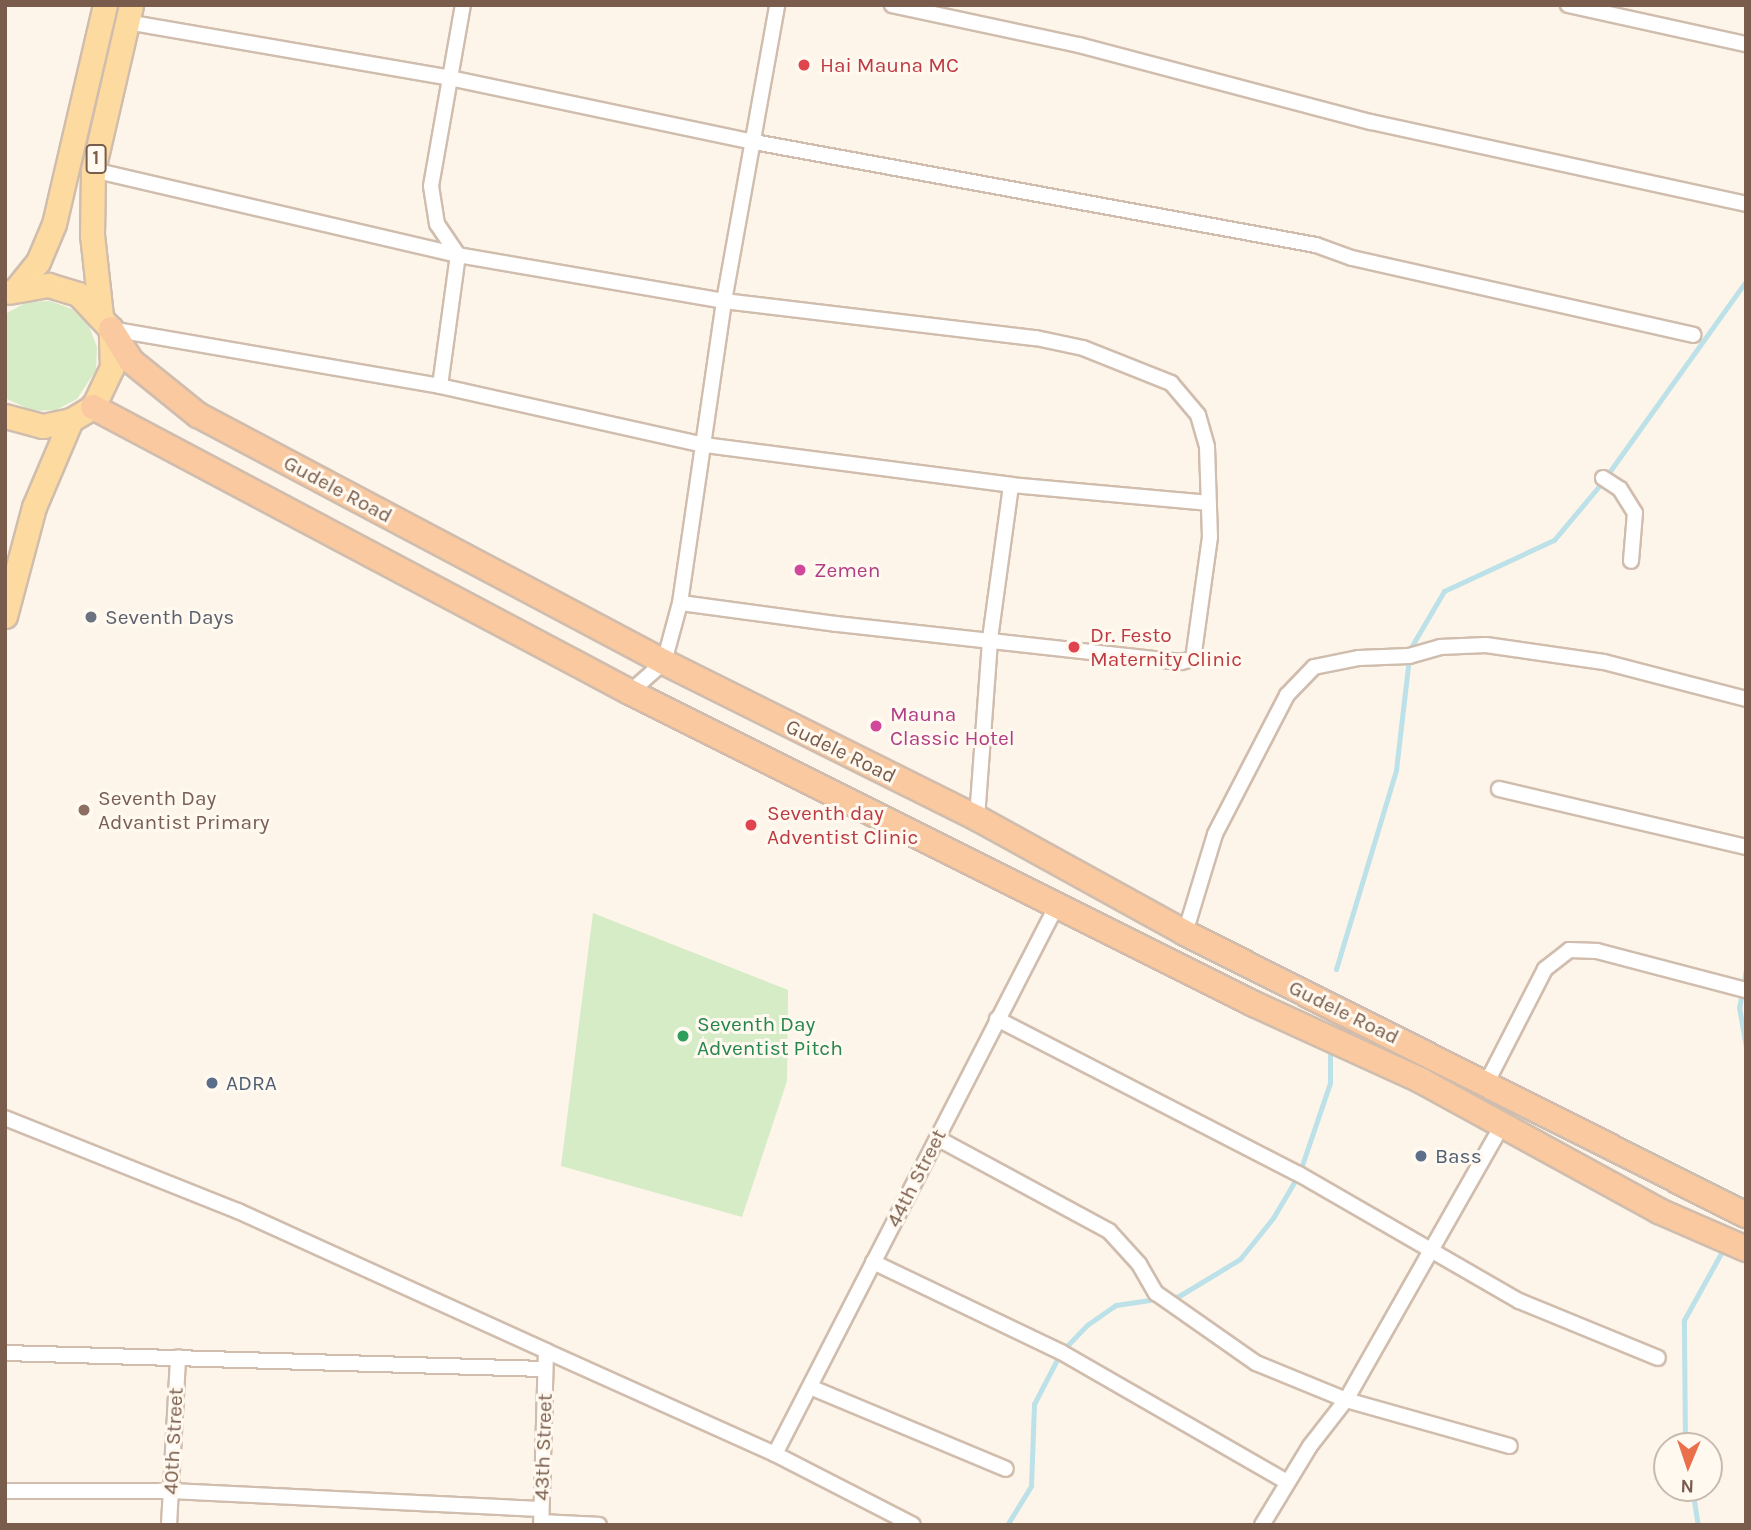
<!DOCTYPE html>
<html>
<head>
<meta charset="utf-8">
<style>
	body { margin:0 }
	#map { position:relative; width:1751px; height:1530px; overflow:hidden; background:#fdf5e9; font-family:Karla,sans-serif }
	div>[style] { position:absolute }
	.green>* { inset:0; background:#d5ecc6 }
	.stream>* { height:5px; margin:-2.5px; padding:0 2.5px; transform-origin:2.5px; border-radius:2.5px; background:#bce1e8 }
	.roads { filter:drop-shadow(2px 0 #d0bdad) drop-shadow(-2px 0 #d0bdad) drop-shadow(0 2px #d0bdad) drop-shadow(0 -2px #d0bdad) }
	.minor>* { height:14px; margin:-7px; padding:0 7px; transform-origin:7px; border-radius:7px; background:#fff }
	.primary>* { height:23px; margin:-11.5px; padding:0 11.5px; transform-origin:11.5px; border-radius:11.5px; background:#fddba0 }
	.trunk>* { height:24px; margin:-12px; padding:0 12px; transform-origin:12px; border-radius:12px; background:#fbc99f }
	.dots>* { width:19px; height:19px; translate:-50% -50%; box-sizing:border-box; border:4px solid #fff9f0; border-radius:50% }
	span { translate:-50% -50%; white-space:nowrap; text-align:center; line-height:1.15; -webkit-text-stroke:6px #fff9f0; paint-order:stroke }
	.shield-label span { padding:2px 5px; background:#fff9f0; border:2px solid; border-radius:5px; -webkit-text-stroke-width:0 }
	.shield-label { font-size:19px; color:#795c4b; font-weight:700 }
	.health-label { font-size:21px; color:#be3a42 }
	.left { translate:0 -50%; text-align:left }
	.street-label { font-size:21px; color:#795c4b }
	.hotel-label { font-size:21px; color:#b23c85 }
	.worship-label { font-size:21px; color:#5b616d }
	.education-label { font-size:21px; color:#785e54 }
	.leisure-label { font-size:21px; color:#27864d }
	.service-label { font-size:21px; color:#4e5e75 }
	.frame { position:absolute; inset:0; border:7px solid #795c4b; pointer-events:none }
	.north { position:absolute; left:1653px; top:1432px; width:70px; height:70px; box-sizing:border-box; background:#fff9f0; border:2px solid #c9baae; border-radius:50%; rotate:182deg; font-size:19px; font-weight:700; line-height:28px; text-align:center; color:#795c4b }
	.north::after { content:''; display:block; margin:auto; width:24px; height:32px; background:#ea704b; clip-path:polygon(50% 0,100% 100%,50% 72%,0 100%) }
</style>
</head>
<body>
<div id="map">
	<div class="green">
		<i style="clip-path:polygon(50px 301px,72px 309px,89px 326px,97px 347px,96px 370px,77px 399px,56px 410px,33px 411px,5px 398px,5px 314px,27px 302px)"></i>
		<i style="clip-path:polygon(593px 913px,788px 990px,787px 1081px,742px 1217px,561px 1166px)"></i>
	</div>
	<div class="stream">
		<i style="left:1336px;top:969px;width:208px;rotate:-73.2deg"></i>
		<i style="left:1396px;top:770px;width:122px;rotate:-83.4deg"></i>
		<i style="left:1410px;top:649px;width:67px;rotate:-59.6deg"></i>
		<i style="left:1444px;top:591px;width:121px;rotate:-24.9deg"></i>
		<i style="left:1554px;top:540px;width:72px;rotate:-50.1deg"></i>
		<i style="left:1600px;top:485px;width:251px;rotate:-54.4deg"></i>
		<i style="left:1746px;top:969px;width:39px;rotate:100deg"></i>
		<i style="left:1739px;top:1007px;width:41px;rotate:80.1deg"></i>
		<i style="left:1167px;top:1298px;width:12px;rotate:-9deg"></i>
		<i style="left:1179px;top:1296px;width:71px;rotate:-31.2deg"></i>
		<i style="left:1240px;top:1259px;width:53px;rotate:-51.2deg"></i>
		<i style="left:1273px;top:1218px;width:51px;rotate:-59.4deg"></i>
		<i style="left:1299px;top:1174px;width:96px;rotate:-71.2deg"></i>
		<i style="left:1330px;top:1083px;width:28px;rotate:-90deg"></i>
		<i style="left:1685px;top:1446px;width:126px;rotate:-90.5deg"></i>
		<i style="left:1684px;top:1320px;width:85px;rotate:-61deg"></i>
		<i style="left:1692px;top:1488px;width:37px;rotate:81deg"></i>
		<i style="left:1007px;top:1525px;width:46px;rotate:-58.4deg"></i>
		<i style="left:1031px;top:1486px;width:82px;rotate:-87.9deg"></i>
		<i style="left:1034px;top:1404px;width:59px;rotate:-62.6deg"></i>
		<i style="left:1061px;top:1352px;width:37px;rotate:-46deg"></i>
		<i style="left:1087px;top:1325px;width:35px;rotate:-35deg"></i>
		<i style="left:1116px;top:1305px;width:41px;rotate:-8.3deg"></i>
	</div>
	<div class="roads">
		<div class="minor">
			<i style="left:892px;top:5px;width:191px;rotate:12.1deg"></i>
			<i style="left:1079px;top:45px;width:302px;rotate:14.8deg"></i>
			<i style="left:1371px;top:122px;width:384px;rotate:12.3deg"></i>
			<i style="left:1568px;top:5px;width:182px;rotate:12.4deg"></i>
			<i style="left:127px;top:22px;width:328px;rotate:9.8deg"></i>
			<i style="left:450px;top:78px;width:311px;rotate:11.9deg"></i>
			<i style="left:754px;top:142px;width:571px;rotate:10.39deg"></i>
			<i style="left:1316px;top:245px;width:38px;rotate:20deg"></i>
			<i style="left:1352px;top:258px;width:350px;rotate:12.7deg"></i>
			<i style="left:93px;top:170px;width:375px;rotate:13.1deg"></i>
			<i style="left:458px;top:255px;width:270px;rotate:9.8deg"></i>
			<i style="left:724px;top:301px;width:314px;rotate:6.8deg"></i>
			<i style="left:1036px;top:338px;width:48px;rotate:12deg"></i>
			<i style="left:1083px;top:348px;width:95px;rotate:21.7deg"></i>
			<i style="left:1171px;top:383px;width:42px;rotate:49.8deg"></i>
			<i style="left:1198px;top:415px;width:33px;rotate:74deg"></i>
			<i style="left:1207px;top:447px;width:90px;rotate:88.1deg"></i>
			<i style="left:1210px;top:537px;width:123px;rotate:97.9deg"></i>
			<i style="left:1193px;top:659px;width:12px;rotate:166deg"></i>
			<i style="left:1181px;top:662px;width:347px;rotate:-173.7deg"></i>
			<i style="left:836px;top:624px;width:157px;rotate:-172.3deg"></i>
			<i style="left:111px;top:329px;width:334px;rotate:9.8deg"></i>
			<i style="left:440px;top:386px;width:271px;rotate:12.6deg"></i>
			<i style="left:705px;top:445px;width:309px;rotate:7.4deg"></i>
			<i style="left:1011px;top:485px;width:198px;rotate:5.2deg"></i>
			<i style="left:440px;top:386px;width:132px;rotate:-82.2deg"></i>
			<i style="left:458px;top:255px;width:37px;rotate:-124deg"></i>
			<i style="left:437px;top:224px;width:38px;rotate:-99deg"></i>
			<i style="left:431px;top:186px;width:184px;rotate:-80deg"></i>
			<i style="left:1603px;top:478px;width:20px;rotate:33deg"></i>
			<i style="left:1620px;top:489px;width:28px;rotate:58deg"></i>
			<i style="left:1635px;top:513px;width:48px;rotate:94.8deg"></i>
			<i style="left:630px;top:692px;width:45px;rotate:-41.4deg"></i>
			<i style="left:664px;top:662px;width:61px;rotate:-74.8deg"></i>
			<i style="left:680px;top:603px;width:305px;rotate:-81.7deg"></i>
			<i style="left:724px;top:301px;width:301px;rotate:-79.8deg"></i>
			<i style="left:1499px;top:789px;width:254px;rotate:13.2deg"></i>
			<i style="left:977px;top:818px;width:179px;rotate:-85.8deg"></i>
			<i style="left:990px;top:639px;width:155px;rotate:-82.2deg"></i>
			<i style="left:1185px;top:933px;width:103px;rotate:-73.1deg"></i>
			<i style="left:1215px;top:834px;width:157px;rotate:-62.6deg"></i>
			<i style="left:1287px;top:695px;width:39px;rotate:-46deg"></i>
			<i style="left:1314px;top:667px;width:46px;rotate:-11.3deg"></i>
			<i style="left:1359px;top:658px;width:50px;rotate:-2.3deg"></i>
			<i style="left:1409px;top:656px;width:32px;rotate:-16deg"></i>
			<i style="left:1440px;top:647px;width:46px;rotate:-2.5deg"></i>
			<i style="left:1486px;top:645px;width:119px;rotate:8.2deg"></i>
			<i style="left:1604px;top:662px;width:147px;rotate:14.6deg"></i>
			<i style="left:997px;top:1019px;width:339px;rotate:27.2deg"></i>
			<i style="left:1299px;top:1174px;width:254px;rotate:30deg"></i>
			<i style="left:1519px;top:1301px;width:150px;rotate:22.3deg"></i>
			<i style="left:1487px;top:1082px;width:127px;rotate:-62.8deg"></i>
			<i style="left:1545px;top:969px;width:31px;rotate:-38deg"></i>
			<i style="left:1569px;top:950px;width:28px;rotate:2deg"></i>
			<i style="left:1597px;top:951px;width:154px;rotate:14.7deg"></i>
			<i style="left:5px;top:1118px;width:251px;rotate:21.8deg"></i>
			<i style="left:238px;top:1211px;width:338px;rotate:24.4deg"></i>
			<i style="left:546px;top:1351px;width:174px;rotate:91.6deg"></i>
			<i style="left:937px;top:1138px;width:196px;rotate:28.4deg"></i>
			<i style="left:1109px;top:1231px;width:45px;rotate:47.7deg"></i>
			<i style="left:1139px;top:1264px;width:34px;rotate:60deg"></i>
			<i style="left:1156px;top:1293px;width:122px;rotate:35deg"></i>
			<i style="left:1256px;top:1363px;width:97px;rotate:22.3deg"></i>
			<i style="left:1346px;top:1400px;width:170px;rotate:15.7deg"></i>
			<i style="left:873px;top:1262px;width:208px;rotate:25.6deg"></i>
			<i style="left:1061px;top:1352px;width:261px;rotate:29.9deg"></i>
			<i style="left:546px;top:1351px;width:251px;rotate:24.2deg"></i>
			<i style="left:775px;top:1454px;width:155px;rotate:27.2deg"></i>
			<i style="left:5px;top:1353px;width:540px;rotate:1.7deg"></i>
			<i style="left:810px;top:1387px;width:212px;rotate:22.7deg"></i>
			<i style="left:775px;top:1454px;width:619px;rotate:-62.81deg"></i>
			<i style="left:5px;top:1491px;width:166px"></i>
			<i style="left:171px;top:1491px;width:370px;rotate:2.8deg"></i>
			<i style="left:542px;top:1522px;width:57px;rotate:3deg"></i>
			<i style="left:169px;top:1525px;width:168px;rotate:-86.9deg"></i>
			<i style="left:1262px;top:1525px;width:92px;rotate:-58.7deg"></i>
			<i style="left:1310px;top:1446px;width:58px;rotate:-52deg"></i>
			<i style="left:1346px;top:1400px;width:316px;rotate:-60.4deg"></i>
		</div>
		<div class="primary">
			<i style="left:16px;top:289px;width:35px;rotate:-51deg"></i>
			<i style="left:38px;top:262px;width:41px;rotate:-67.2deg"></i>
			<i style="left:54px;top:224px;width:225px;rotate:-76.9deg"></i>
			<i style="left:101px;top:316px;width:81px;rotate:-96.3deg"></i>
			<i style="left:92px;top:235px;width:65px;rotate:-89.1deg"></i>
			<i style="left:93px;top:170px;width:169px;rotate:-77deg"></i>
			<i style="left:5px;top:416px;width:39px;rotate:15deg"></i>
			<i style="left:43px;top:426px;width:29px;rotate:-12deg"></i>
			<i style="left:71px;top:420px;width:26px;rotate:-31deg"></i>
			<i style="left:93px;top:407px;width:44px;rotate:-64.6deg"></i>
			<i style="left:112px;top:367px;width:38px;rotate:-92deg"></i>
			<i style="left:111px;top:329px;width:48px;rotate:-133.3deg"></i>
			<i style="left:78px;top:294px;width:31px;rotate:-163deg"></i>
			<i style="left:48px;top:285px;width:39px;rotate:170deg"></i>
			<i style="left:5px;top:616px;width:113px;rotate:-75.1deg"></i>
			<i style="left:34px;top:507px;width:95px;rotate:-67deg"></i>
		</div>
		<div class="trunk">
			<i style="left:111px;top:329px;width:38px;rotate:58deg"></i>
			<i style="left:131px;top:361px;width:86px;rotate:38.9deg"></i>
			<i style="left:198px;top:415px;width:527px;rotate:27.93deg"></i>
			<i style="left:664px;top:662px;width:350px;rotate:26.5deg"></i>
			<i style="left:977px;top:818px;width:238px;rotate:28.9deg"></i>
			<i style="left:1185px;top:933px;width:628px;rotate:26.69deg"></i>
			<i style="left:93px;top:407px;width:608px;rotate:27.96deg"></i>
			<i style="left:630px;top:692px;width:698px;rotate:26.57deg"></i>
			<i style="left:1254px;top:1004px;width:183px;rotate:24.6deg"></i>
			<i style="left:1420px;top:1080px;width:273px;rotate:28.7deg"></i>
			<i style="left:1659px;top:1211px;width:95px;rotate:23.6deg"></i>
		</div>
	</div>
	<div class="dots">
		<i style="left:804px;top:65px;background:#e0444e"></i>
		<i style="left:800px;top:570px;background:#d1479c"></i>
		<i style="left:91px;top:617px;background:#6b7280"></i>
		<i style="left:1074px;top:647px;background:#e0444e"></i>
		<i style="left:876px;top:726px;background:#d1479c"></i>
		<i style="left:84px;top:810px;background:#8d6e63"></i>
		<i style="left:751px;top:825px;background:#e0444e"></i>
		<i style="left:683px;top:1036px;background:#2e9e5b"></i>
		<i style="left:212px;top:1083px;background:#5c6f8a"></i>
		<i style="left:1421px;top:1156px;background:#5c6f8a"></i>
	</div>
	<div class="shield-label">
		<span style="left:96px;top:159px">1</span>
	</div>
	<div class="health-label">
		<span class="left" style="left:820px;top:65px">Hai Mauna MC</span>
		<span class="left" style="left:1090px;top:647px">Dr. Festo<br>Maternity Clinic</span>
		<span class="left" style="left:767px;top:825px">Seventh day<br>Adventist Clinic</span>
	</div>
	<div class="street-label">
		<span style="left:338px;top:489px;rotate:28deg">Gudele Road</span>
		<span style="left:841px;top:751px;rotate:26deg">Gudele Road</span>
		<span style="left:1344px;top:1012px;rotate:26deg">Gudele Road</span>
		<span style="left:916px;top:1178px;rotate:-63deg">44th Street</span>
		<span style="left:173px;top:1441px;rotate:-87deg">40th Street</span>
		<span style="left:543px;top:1447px;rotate:-88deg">43th Street</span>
	</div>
	<div class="hotel-label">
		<span class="left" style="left:814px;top:570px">Zemen</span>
		<span class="left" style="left:890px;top:726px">Mauna<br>Classic Hotel</span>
	</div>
	<div class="worship-label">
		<span class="left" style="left:105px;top:617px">Seventh Days</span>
	</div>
	<div class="education-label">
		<span class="left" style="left:98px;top:810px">Seventh Day<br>Advantist Primary</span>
	</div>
	<div class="leisure-label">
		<span class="left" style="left:697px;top:1036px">Seventh Day<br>Adventist Pitch</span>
	</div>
	<div class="service-label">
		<span class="left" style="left:226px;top:1083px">ADRA</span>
		<span class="left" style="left:1435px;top:1156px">Bass</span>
	</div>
	<div class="frame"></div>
	<div class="north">N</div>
</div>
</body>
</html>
